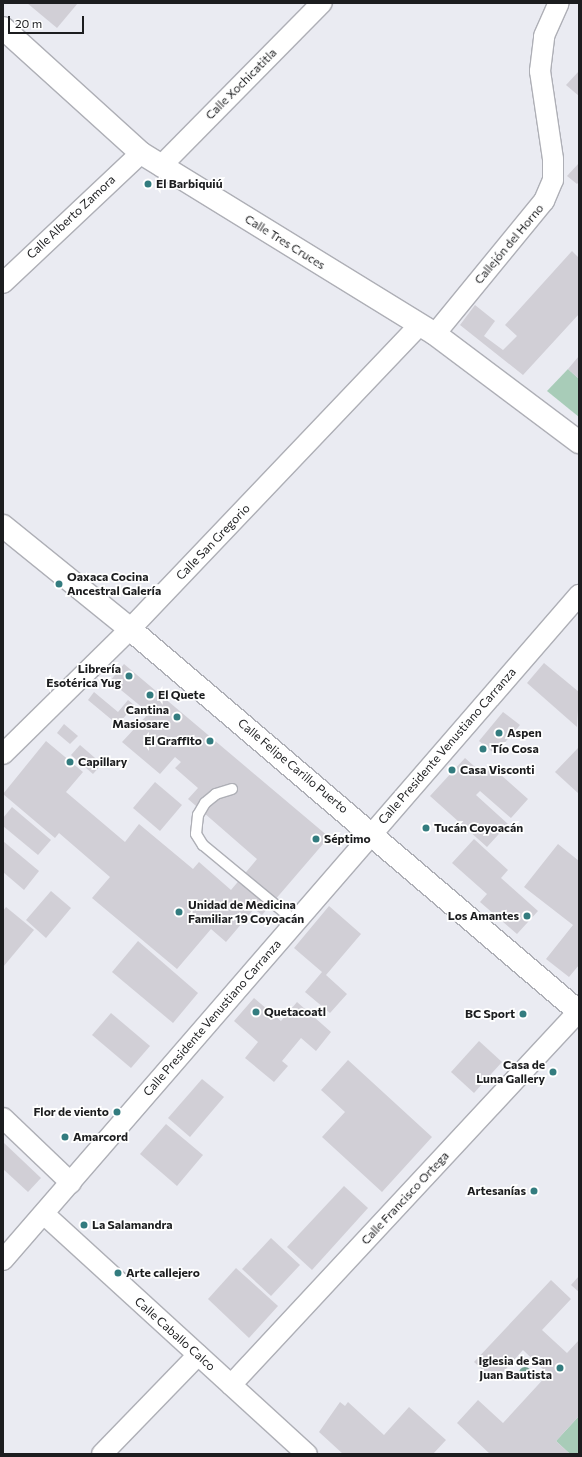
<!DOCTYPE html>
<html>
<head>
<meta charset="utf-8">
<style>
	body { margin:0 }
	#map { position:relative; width:582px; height:1457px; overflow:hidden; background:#eaebf2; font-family:Commissioner,sans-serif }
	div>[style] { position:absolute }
	.green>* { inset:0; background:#a8ccb8 }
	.building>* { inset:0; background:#d1cfd6 }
	.roads { filter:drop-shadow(1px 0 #aeafb6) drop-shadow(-1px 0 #aeafb6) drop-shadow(0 1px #aeafb6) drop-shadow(0 -1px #aeafb6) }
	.lane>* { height:10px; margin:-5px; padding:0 5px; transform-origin:5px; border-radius:5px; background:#fff }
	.street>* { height:20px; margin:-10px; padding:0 10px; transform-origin:10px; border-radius:10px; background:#fff }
	.secondary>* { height:22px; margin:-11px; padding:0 11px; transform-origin:11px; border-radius:11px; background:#fff }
	.trees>* { width:12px; height:12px; margin:-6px; border-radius:50%; background:#74a292 }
	.dots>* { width:11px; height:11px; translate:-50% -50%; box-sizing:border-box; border:2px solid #fff; border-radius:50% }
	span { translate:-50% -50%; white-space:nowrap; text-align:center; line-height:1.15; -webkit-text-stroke:3.5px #fff; paint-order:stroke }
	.street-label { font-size:12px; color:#1c1d1f }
	.poi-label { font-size:12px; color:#1c1d1f; font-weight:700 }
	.left { translate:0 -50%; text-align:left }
	.right { translate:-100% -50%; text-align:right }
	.frame { position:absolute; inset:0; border:4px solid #1c1d1f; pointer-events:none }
	.scale { position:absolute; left:8px; top:16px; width:76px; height:18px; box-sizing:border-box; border:2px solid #1c1d1f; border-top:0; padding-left:5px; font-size:12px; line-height:14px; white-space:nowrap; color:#1c1d1f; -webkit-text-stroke:3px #fff; paint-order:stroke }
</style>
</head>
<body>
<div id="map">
	<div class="green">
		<i style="clip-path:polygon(568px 369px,579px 379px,579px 417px,547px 391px)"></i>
		<i style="clip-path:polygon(579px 1416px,579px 1454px,570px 1454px,556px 1441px)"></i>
	</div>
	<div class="building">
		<i style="clip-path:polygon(27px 3px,78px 3px,57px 28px)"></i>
		<i style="clip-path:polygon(579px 71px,579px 96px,566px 85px)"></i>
		<i style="clip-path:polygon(579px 163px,579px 182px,577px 184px,567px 176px)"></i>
		<i style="clip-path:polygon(572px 251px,579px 258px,579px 314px,523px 375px,460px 325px,475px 305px,495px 321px,484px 336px,503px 350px,517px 336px,505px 325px)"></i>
		<i style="clip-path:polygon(579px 356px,579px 379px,568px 369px)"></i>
		<i style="clip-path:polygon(544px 663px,579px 692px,577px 727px,527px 683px)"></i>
		<i style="clip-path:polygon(124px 664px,329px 837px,262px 915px,254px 909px,226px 942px,211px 929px,177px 969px,92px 898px,110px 877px,59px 833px,55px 838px,3px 794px,46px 741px,83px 772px,66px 792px,125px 842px,139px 824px,193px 869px,199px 862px,231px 890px,257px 859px,188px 799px,198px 788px,175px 768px,181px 762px,175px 757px,160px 774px,122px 742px,149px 713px,110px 681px)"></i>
		<i style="clip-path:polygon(94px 692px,118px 712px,128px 700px,134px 705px,118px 725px,88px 700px)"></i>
		<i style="clip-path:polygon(503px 712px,520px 725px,495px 754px,479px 741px)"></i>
		<i style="clip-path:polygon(64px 724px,78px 736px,70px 744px,57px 733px)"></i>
		<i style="clip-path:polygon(80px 745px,102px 764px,93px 774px,71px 755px)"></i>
		<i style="clip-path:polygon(579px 747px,579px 794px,555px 772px)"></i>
		<i style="clip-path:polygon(465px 758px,484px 775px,492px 767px,528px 799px,511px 818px,480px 791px,476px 795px,508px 824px,487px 847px,430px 796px)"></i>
		<i style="clip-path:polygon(155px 782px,182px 805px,160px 831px,133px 808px)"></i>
		<i style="clip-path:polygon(12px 807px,51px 840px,38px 855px,3px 826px,3px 818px)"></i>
		<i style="clip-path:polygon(474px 839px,508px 870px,501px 878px,538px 911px,517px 934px,480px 902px,487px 894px,452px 863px)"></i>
		<i style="clip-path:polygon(3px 841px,39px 871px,24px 890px,3px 872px)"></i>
		<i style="clip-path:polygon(558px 844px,579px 861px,579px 965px,569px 977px,546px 959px,573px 925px,524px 887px)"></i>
		<i style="clip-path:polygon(51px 891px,71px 908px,46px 938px,26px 920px)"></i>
		<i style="clip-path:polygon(329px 906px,361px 934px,326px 975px,347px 994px,330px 1013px,305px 992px,322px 972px,294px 948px)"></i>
		<i style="clip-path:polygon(6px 907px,34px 930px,3px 967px,3px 911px)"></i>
		<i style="clip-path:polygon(138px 941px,198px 993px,173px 1023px,112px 972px)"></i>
		<i style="clip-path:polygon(254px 998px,281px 1021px,297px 1002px,331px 1032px,316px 1051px,301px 1038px,282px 1061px,288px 1066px,274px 1082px,245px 1058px,258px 1042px,234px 1021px)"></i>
		<i style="clip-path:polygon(111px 1013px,150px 1046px,131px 1068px,92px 1035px)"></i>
		<i style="clip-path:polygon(479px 1041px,502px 1062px,474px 1093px,451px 1072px)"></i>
		<i style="clip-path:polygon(348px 1060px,432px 1137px,382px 1192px,322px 1137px,345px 1112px,321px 1090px)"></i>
		<i style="clip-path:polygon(202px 1079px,224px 1097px,190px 1137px,168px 1118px)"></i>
		<i style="clip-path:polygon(166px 1124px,203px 1155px,177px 1186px,140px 1154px)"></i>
		<i style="clip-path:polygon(3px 1142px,41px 1178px,28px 1192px,3px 1169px)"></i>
		<i style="clip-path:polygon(344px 1186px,368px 1208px,312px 1270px,287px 1247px)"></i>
		<i style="clip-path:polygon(271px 1238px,300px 1265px,271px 1296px,242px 1269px)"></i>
		<i style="clip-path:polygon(236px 1268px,278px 1306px,249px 1338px,208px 1299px)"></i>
		<i style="clip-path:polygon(579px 1276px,579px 1292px,571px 1285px)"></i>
		<i style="clip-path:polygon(551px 1280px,571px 1299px,542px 1330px,567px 1353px,579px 1340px,579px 1416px,556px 1441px,570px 1454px,490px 1454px,457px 1423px,478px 1400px,503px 1423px,548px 1374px,523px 1350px,495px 1381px,474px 1362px)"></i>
		<i style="clip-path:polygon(340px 1402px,345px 1406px,348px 1402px,384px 1435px,409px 1407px,446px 1440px,433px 1454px,343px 1454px,319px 1432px)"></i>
	</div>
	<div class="roads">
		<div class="lane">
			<i style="left:232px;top:789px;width:17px;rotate:163deg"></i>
			<i style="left:216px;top:794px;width:14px;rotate:141deg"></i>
			<i style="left:205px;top:803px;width:14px;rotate:120deg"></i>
			<i style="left:198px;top:815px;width:19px;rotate:96deg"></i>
			<i style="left:196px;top:834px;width:13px;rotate:58deg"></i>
			<i style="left:203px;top:845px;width:119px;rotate:39.6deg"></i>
		</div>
		<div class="street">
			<i style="left:161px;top:166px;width:229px;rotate:-45.4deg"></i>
			<i style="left:3px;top:283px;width:190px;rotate:-43.3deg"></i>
			<i style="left:435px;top:334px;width:172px;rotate:-50.7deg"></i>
			<i style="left:544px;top:201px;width:23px;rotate:-67deg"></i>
			<i style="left:553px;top:180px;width:21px;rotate:-90deg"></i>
			<i style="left:553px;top:159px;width:89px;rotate:-98.4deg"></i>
			<i style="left:540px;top:71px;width:35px;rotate:-83deg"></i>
			<i style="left:544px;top:36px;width:36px;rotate:-66deg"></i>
			<i style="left:3px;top:754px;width:178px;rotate:-44.5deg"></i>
			<i style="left:130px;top:629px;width:420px;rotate:-46.4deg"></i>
			<i style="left:3px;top:1118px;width:94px;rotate:43.7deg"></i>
			<i style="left:44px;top:1214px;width:356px;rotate:42.4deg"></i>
			<i style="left:3px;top:1260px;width:880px;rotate:-49.1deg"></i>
			<i style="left:231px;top:1385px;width:511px;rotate:-47.06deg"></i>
			<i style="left:102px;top:1454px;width:138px;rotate:-45.9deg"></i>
		</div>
		<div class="secondary">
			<i style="left:3px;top:28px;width:186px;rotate:42.2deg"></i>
			<i style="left:141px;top:153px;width:345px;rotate:31.6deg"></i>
			<i style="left:435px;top:334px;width:180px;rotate:36.9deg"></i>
			<i style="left:3px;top:526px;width:164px;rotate:39deg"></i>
			<i style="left:130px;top:629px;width:590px;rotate:40.46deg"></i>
		</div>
	</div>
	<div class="trees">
		<i style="left:525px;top:1373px"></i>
	</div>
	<div class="dots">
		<i style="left:148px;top:184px;background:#337c7f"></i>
		<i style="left:59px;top:584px;background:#337c7f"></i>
		<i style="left:129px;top:676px;background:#337c7f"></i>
		<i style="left:150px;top:695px;background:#337c7f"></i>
		<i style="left:177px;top:717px;background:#337c7f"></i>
		<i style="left:499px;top:733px;background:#337c7f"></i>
		<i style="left:210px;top:741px;background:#337c7f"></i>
		<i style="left:483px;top:749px;background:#337c7f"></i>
		<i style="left:70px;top:762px;background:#337c7f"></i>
		<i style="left:452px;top:770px;background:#337c7f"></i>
		<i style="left:426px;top:828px;background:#337c7f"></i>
		<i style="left:316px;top:839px;background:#337c7f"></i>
		<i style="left:179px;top:912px;background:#337c7f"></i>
		<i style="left:527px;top:916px;background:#337c7f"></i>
		<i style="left:256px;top:1012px;background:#337c7f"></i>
		<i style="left:523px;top:1014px;background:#337c7f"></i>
		<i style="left:553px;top:1072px;background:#337c7f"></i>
		<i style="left:117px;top:1112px;background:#337c7f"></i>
		<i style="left:65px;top:1137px;background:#337c7f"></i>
		<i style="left:534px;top:1191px;background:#337c7f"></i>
		<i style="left:84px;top:1225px;background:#337c7f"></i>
		<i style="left:118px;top:1273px;background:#337c7f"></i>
		<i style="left:560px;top:1368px;background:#337c7f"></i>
	</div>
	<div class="street-label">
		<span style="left:241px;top:84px;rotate:-45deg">Calle Xochicatitla</span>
		<span style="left:71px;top:217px;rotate:-43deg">Calle Alberto Zamora</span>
		<span style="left:285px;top:242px;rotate:32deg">Calle Tres Cruces</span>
		<span style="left:509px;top:244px;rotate:-50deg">Callejón del Horno</span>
		<span style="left:213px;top:542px;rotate:-46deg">Calle San Gregorio</span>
		<span style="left:447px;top:746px;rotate:-49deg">Calle Presidente Venustiano Carranza</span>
		<span style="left:293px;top:766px;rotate:40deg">Calle Felipe Carillo Puerto</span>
		<span style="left:212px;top:1018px;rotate:-49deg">Calle Presidente Venustiano Carranza</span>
		<span style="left:405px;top:1198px;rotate:-47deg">Calle Francisco Ortega</span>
		<span style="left:175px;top:1334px;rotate:42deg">Calle Caballo Calco</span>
	</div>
	<div class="poi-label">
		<span class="left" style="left:156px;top:184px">El Barbiquiú</span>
		<span class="left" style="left:67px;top:584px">Oaxaca Cocina<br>Ancestral Galería</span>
		<span class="right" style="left:121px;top:676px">Librería<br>Esotérica Yug</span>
		<span class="left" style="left:158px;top:695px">El Quete</span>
		<span class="right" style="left:169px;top:717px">Cantina<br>Masiosare</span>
		<span class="left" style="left:507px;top:733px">Aspen</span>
		<span class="right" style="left:202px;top:741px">El Graffito</span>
		<span class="left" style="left:491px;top:749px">Tío Cosa</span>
		<span class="left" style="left:78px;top:762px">Capillary</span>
		<span class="left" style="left:460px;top:770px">Casa Visconti</span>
		<span class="left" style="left:434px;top:828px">Tucán Coyoacán</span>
		<span class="left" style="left:324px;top:839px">Séptimo</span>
		<span class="left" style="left:188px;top:912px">Unidad de Medicina<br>Familiar 19 Coyoacán</span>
		<span class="right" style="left:519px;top:916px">Los Amantes</span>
		<span class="left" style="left:264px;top:1012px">Quetacoatl</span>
		<span class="right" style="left:515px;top:1014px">BC Sport</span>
		<span class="right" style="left:545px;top:1072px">Casa de<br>Luna Gallery</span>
		<span class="right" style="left:109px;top:1112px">Flor de viento</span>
		<span class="left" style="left:73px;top:1137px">Amarcord</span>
		<span class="right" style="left:526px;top:1191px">Artesanías</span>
		<span class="left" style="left:92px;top:1225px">La Salamandra</span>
		<span class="left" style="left:126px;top:1273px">Arte callejero</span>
		<span class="right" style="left:552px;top:1368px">Iglesia de San<br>Juan Bautista</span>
	</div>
	<div class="frame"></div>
	<div class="scale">20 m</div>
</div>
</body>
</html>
